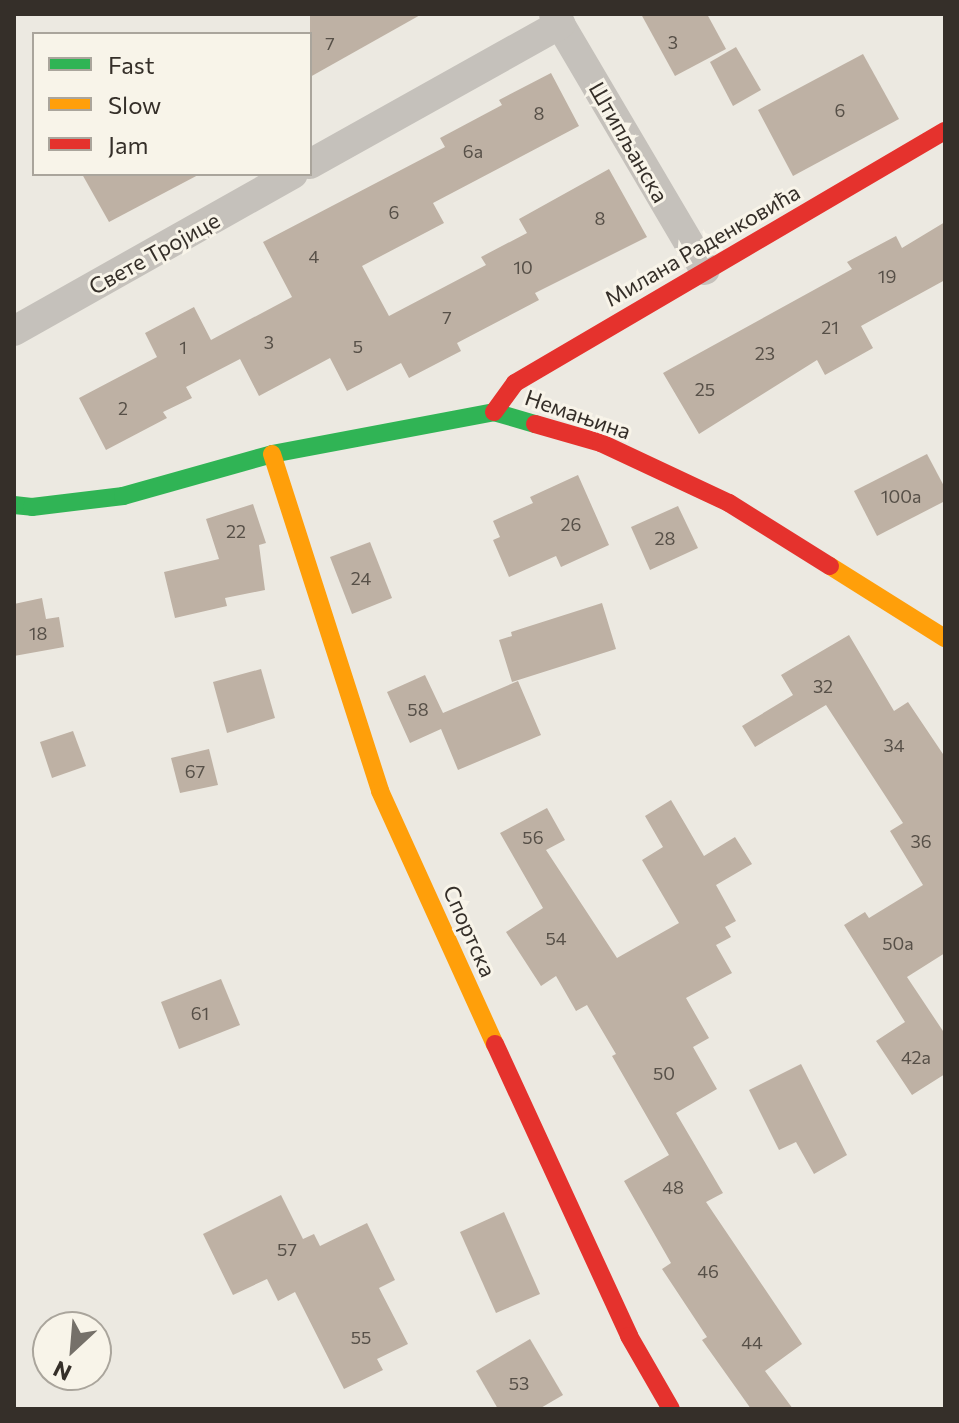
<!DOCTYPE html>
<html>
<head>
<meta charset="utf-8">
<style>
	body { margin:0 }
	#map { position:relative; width:959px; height:1423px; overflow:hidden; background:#ece9e1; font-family:Commissioner,sans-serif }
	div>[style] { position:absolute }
	.building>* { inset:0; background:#beb1a4 }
	.street>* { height:30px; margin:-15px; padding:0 15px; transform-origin:15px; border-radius:15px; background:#c5c1bb }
	.fast>* { height:18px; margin:-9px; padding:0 9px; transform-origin:9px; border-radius:9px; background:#30b455 }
	.slow>* { height:18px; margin:-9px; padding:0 9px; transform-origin:9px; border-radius:9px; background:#ff9f0a }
	.jam>* { height:18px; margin:-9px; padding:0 9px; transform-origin:9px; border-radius:9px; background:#e5322d }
	span { translate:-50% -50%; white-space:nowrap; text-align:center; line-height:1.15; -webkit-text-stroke:6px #f8f4e9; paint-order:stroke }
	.number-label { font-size:18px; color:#575048 }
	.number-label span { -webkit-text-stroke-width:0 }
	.street-label { font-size:22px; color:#352f29 }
	.frame { position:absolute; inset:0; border:16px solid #352f29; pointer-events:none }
	.legend { position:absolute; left:32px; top:32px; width:280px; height:144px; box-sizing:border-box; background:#f8f4e9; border:2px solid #aaa59c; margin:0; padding:10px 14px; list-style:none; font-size:24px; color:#352f29 }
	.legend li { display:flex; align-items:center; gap:16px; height:40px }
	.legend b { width:40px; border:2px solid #aaa59c }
	.north { position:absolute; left:32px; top:1311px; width:80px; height:80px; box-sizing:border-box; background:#f8f4e9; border:2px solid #aaa59c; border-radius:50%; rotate:206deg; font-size:22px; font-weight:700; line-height:32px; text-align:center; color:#352f29 }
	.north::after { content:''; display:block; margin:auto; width:28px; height:36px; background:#757069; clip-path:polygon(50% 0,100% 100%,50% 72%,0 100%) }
</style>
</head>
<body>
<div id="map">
	<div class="building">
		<i style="clip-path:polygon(310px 14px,422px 14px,310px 77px)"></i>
		<i style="clip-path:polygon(641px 14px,707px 14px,726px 49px,675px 76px)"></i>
		<i style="clip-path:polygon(736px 47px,761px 90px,733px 106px,710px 62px)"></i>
		<i style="clip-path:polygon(863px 54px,899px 119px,793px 176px,758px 110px)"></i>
		<i style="clip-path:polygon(551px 73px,579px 126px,433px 203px,444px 223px,362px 266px,389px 316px,486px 265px,481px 257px,527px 233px,519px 219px,609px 169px,647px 237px,535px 293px,539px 300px,457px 343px,461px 351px,409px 378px,401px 363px,347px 391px,330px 358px,259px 396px,240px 359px,186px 387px,192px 398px,163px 412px,167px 418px,106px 450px,79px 398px,157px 357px,145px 333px,194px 307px,211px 340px,292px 297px,263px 242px,445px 147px,440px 138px,502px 105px,499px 100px)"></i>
		<i style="clip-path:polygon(82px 174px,200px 174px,109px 222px)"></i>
		<i style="clip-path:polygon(945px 222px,945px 280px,861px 326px,873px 348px,825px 375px,817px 360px,699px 434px,663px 373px,852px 269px,847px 262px,896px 236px,902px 248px)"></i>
		<i style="clip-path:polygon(927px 454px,945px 488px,945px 501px,877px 536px,854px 491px)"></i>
		<i style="clip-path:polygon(578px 475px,609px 545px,561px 567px,556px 556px,509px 577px,493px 540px,500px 537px,493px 521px,533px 503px,530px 497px)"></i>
		<i style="clip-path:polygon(253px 504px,266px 543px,259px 545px,265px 590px,225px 598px,227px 606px,175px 618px,164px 572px,219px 559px,206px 519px)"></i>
		<i style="clip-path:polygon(678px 506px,698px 548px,650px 570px,631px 527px)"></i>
		<i style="clip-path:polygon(370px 542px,392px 598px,352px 614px,330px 557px)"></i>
		<i style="clip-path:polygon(42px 598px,46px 619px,59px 617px,64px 647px,14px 656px,14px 604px)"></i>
		<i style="clip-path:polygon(602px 603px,616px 649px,512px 682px,499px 640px,512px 636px,511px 632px)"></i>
		<i style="clip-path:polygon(849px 635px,894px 711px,908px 702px,945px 757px,945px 953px,907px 977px,945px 1034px,945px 1074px,912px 1095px,876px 1041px,905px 1022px,844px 925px,865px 912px,869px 918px,923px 885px,890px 831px,903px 823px,826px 705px,755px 747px,742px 726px,793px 695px,781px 675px)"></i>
		<i style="clip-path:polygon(261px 669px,275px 718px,227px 733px,213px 682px)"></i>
		<i style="clip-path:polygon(425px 675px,443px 713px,518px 681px,541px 735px,458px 770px,441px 729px,410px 743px,387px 692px)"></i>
		<i style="clip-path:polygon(73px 731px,86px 766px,52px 778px,40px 742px)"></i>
		<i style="clip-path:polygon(209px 749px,218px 785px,180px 793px,171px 758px)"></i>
		<i style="clip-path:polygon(671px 800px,704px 856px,735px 837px,752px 864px,716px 885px,736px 921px,725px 927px,731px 937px,716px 945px,732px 973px,686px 998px,709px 1038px,693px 1047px,717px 1089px,676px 1113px,723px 1193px,706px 1202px,802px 1344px,765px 1371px,793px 1409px,751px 1409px,702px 1340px,707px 1337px,662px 1269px,671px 1263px,624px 1181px,669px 1155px,612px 1056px,616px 1054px,587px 1005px,576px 1011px,556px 976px,541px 986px,506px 932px,543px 908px,500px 833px,547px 808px,565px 840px,546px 850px,617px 958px,679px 923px,642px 860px,663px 847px,645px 816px)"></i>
		<i style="clip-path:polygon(221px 979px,240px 1025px,179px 1049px,161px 1002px)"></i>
		<i style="clip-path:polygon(801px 1064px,847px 1155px,814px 1174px,796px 1142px,779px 1150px,749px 1090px)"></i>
		<i style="clip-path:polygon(281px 1195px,303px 1239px,314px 1234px,320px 1246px,367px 1223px,395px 1280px,379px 1288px,408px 1344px,377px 1359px,383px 1370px,344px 1389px,295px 1292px,278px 1301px,267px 1279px,233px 1295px,203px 1234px)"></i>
		<i style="clip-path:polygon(504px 1212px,540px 1294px,496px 1313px,460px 1232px)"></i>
		<i style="clip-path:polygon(530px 1339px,563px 1395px,539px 1409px,498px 1409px,476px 1371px)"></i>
	</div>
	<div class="street">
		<i style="left:554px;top:14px;width:297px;rotate:59.5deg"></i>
		<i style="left:310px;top:164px;width:287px;rotate:-29.2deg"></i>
		<i style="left:14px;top:331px;width:320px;rotate:-29.4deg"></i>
	</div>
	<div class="fast">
		<i style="left:14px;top:505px;width:18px;rotate:6deg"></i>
		<i style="left:32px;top:507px;width:92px;rotate:-6.9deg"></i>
		<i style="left:123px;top:496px;width:155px;rotate:-15.7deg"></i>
		<i style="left:272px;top:454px;width:226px;rotate:-10.7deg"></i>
		<i style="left:494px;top:412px;width:43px;rotate:16.3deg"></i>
	</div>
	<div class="slow">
		<i style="left:272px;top:454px;width:354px;rotate:72.2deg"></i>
		<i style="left:380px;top:791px;width:278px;rotate:65.6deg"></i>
		<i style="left:830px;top:566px;width:136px;rotate:32.1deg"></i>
	</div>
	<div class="jam">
		<i style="left:494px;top:412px;width:36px;rotate:-54deg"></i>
		<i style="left:515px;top:383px;width:498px;rotate:-30.4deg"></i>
		<i style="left:535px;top:424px;width:69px;rotate:16.1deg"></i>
		<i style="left:601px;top:443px;width:141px;rotate:25.1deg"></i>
		<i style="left:729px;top:503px;width:119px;rotate:32deg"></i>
		<i style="left:495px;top:1044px;width:321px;rotate:65.3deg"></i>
		<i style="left:629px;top:1336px;width:84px;rotate:60.1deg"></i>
	</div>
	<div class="number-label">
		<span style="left:673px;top:42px">3</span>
		<span style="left:330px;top:43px">7</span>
		<span style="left:840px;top:110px">6</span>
		<span style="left:539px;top:113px">8</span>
		<span style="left:473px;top:151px">6a</span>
		<span style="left:394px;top:212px">6</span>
		<span style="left:600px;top:218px">8</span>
		<span style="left:314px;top:256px">4</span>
		<span style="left:523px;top:267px">10</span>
		<span style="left:887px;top:276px">19</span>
		<span style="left:447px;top:317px">7</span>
		<span style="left:830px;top:327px">21</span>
		<span style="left:269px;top:342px">3</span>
		<span style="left:358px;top:346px">5</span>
		<span style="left:183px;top:347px">1</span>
		<span style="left:765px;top:353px">23</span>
		<span style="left:705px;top:389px">25</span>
		<span style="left:123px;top:408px">2</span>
		<span style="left:901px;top:496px">100a</span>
		<span style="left:571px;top:524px">26</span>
		<span style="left:236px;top:531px">22</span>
		<span style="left:665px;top:538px">28</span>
		<span style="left:361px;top:578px">24</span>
		<span style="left:38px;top:633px">18</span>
		<span style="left:823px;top:686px">32</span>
		<span style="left:418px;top:709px">58</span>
		<span style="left:894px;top:745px">34</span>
		<span style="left:195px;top:771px">67</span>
		<span style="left:533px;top:837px">56</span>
		<span style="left:921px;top:841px">36</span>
		<span style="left:556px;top:938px">54</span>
		<span style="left:898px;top:943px">50a</span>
		<span style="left:200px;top:1013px">61</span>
		<span style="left:916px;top:1057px">42a</span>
		<span style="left:664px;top:1073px">50</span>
		<span style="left:673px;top:1187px">48</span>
		<span style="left:287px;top:1249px">57</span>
		<span style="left:708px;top:1271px">46</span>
		<span style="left:361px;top:1337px">55</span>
		<span style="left:752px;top:1342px">44</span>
		<span style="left:519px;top:1383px">53</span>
	</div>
	<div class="street-label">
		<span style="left:629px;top:142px;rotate:60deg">Штипљанска</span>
		<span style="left:702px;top:245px;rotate:-30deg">Милана Раденковића</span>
		<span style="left:154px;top:253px;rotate:-29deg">Свете Тројице</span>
		<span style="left:578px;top:414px;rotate:19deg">Немањина</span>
		<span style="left:470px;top:931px;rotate:66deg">Спортска</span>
	</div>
	<div class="frame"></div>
	<ul class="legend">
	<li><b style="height:10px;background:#30b455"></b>Fast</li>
	<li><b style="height:10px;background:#ff9f0a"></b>Slow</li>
	<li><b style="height:10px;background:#e5322d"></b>Jam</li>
	</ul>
	<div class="north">N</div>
</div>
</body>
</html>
